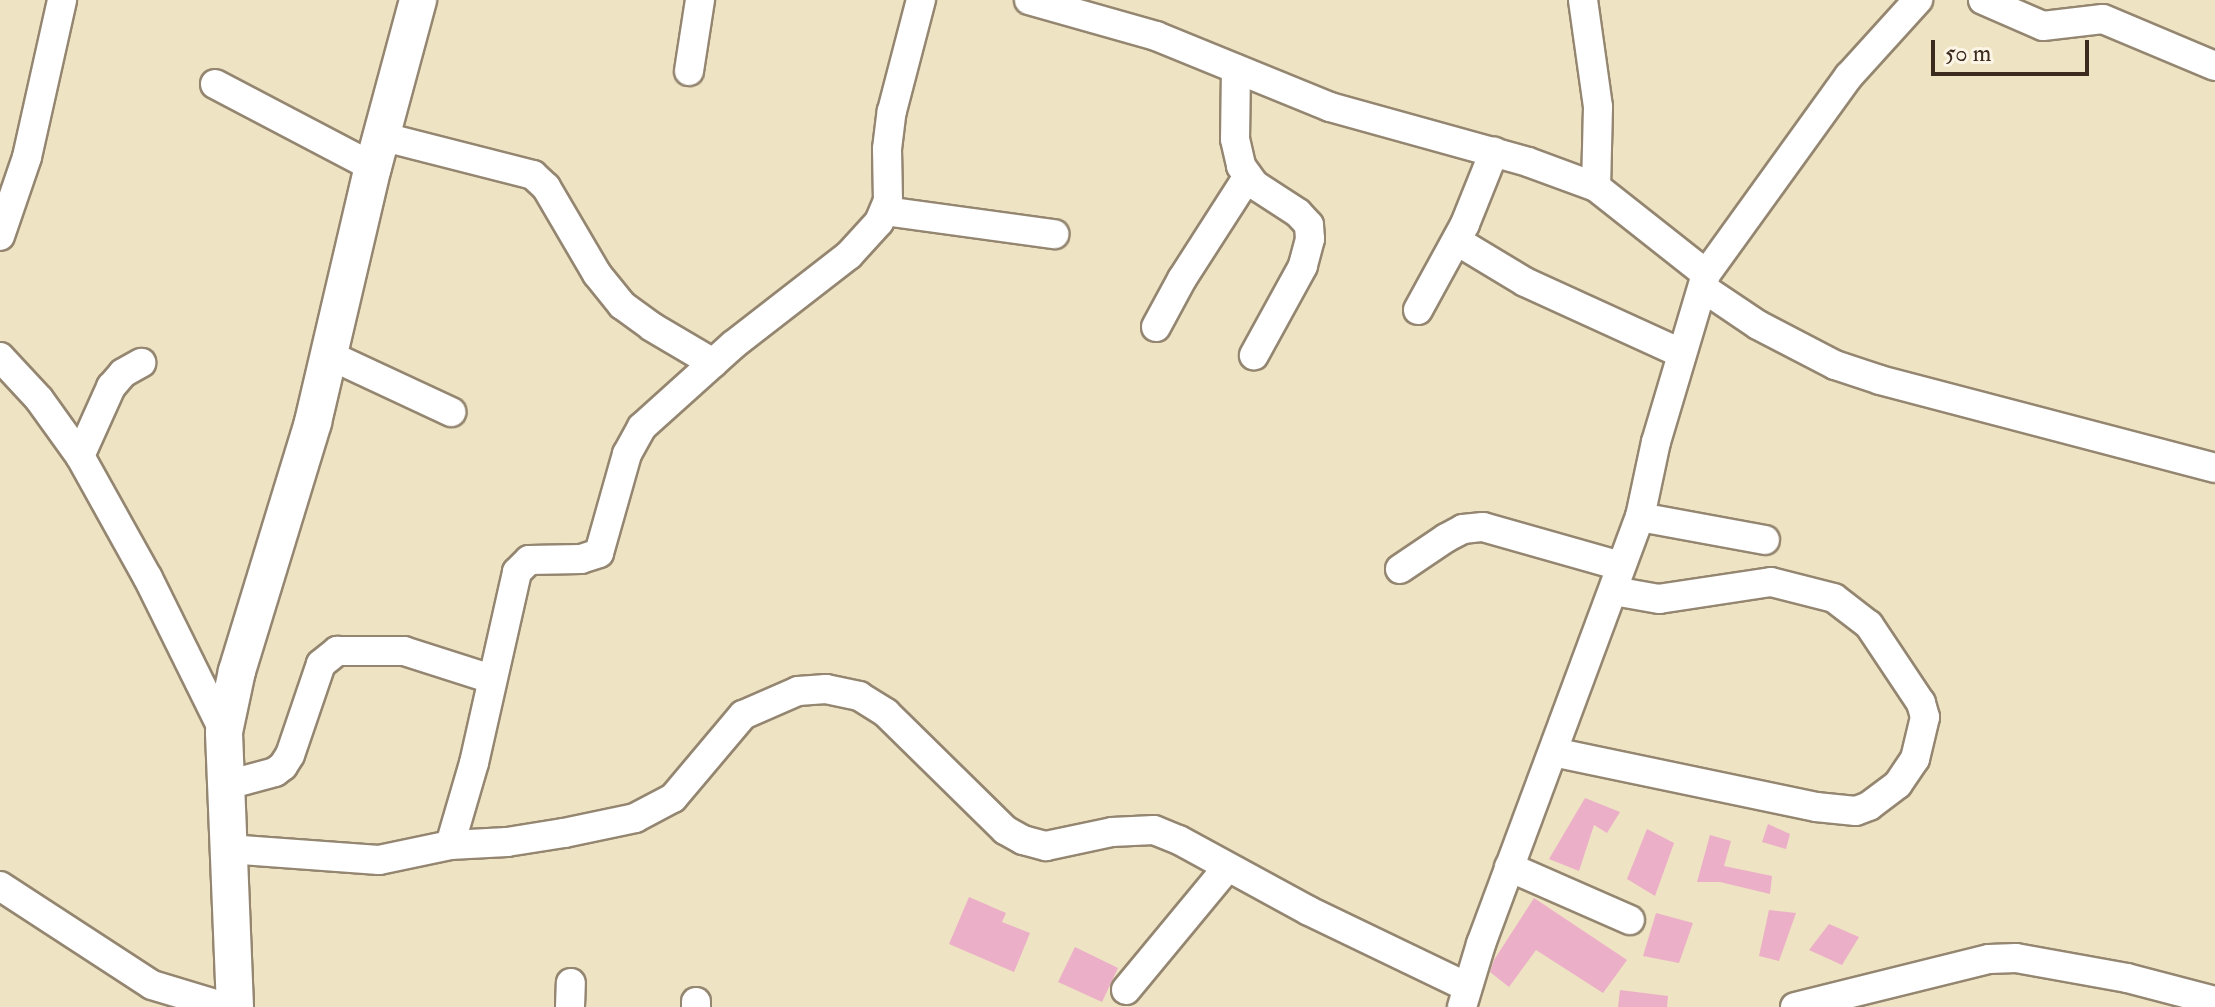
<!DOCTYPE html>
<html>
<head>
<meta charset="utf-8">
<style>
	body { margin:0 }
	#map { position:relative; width:2215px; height:1007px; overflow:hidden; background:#eee3c3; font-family:"IM FELL Double Pica",serif }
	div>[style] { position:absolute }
	.building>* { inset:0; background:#ecafc8 }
	.roads { filter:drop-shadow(2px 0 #948670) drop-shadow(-2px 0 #948670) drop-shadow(0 2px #948670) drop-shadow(0 -2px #948670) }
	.minor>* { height:28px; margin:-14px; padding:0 14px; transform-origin:14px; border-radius:14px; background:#fff }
	.major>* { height:36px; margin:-18px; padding:0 18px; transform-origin:18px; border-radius:18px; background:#fff }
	span { translate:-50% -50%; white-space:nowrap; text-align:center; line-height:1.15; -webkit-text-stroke:6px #fcf5e5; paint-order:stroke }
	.scale { position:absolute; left:1931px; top:40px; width:158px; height:36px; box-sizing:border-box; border:4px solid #3b2a1e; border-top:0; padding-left:10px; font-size:24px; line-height:28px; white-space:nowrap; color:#3b2a1e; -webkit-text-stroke:6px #fcf5e5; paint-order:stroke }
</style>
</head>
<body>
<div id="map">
	<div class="building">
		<i style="clip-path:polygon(1585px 798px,1620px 812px,1607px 833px,1594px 825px,1579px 871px,1549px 859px)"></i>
		<i style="clip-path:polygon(1768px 824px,1790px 834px,1786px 849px,1762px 842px)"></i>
		<i style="clip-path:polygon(1647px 829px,1674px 843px,1655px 896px,1627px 879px)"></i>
		<i style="clip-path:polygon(1710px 835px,1731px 841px,1724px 866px,1772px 876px,1770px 894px,1720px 882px,1697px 882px)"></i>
		<i style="clip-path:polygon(969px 897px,1006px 913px,1002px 922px,1030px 933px,1014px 972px,949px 944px)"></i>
		<i style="clip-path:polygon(1534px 898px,1627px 960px,1603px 993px,1536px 950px,1509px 987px,1490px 972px,1494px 960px)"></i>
		<i style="clip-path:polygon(1769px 910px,1796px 913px,1779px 961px,1759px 956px)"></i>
		<i style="clip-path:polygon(1656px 913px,1693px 923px,1679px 963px,1643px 956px)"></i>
		<i style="clip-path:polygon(1829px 924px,1859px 937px,1842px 965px,1809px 950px)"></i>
		<i style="clip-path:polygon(1075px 947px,1118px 968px,1102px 1002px,1058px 982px)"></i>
		<i style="clip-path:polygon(1620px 990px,1668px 996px,1667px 1007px,1618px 1007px)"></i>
	</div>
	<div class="roads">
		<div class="minor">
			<i style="left:1029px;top:0;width:132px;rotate:15.8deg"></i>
			<i style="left:1156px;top:36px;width:188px;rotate:22.2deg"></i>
			<i style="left:1330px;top:107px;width:205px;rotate:15.5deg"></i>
			<i style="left:1528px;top:162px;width:72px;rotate:20.2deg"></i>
			<i style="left:1596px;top:187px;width:140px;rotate:38.3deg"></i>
			<i style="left:1583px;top:0;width:108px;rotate:82deg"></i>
			<i style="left:1598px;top:107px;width:80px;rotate:91.4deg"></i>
			<i style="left:1983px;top:0;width:65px;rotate:23.4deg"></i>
			<i style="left:2043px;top:26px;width:60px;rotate:-6.7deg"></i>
			<i style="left:2103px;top:19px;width:121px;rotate:22.8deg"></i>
			<i style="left:1236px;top:69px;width:70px;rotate:90.8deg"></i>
			<i style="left:1235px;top:139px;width:28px;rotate:77deg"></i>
			<i style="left:1241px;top:166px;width:24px;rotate:54deg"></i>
			<i style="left:1255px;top:185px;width:51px;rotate:33.1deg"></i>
			<i style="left:1298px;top:213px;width:16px;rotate:47deg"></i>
			<i style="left:1309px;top:225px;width:14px;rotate:86deg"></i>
			<i style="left:1310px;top:239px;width:28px;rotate:105deg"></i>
			<i style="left:1303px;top:266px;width:102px;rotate:118.8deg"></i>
			<i style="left:689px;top:71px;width:72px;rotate:-81.2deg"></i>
			<i style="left:215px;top:84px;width:178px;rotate:27.7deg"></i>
			<i style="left:384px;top:137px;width:154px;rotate:14.3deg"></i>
			<i style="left:533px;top:175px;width:18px;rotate:43deg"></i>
			<i style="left:546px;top:187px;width:101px;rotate:59.6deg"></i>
			<i style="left:597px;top:274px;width:40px;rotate:51deg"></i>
			<i style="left:622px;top:305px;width:37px;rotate:36deg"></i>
			<i style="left:652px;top:327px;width:71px;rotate:30.5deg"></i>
			<i style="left:885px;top:211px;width:171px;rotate:7.8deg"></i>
			<i style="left:0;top:236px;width:83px;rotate:-71.1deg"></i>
			<i style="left:27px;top:157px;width:161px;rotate:-77.4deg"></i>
			<i style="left:1457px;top:241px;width:79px;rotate:31.1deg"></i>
			<i style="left:1525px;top:282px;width:171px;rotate:24.5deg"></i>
			<i style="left:1703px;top:288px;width:66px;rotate:33.9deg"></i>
			<i style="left:1758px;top:325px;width:87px;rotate:27.5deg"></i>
			<i style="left:1835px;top:365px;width:47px;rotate:18.4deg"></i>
			<i style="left:1880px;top:380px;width:346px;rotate:14.7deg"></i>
			<i style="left:1418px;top:310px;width:98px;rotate:-61.3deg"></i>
			<i style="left:1465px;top:224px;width:78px;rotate:-68.1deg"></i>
			<i style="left:1156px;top:327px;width:55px;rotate:-61.6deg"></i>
			<i style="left:1182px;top:279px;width:122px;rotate:-57.3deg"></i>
			<i style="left:329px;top:355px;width:135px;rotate:25deg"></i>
			<i style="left:0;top:357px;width:57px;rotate:47.1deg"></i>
			<i style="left:39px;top:399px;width:70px;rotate:54.3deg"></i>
			<i style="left:80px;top:456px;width:140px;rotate:60.9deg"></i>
			<i style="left:148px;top:578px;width:172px;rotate:63.7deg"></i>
			<i style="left:80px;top:456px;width:76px;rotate:-65.8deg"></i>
			<i style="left:111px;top:387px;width:18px;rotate:-49deg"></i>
			<i style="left:123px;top:373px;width:21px;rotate:-29deg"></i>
			<i style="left:1640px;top:517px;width:127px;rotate:10.4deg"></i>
			<i style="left:1400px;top:569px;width:55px;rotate:-34deg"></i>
			<i style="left:1446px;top:538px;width:19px;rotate:-28deg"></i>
			<i style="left:1463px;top:529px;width:20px;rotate:-6deg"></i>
			<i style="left:1483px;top:527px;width:143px;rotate:15.8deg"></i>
			<i style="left:1553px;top:752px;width:269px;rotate:11.8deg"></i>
			<i style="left:1816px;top:807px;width:40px;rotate:5.7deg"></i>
			<i style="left:1856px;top:811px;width:14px;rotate:-21deg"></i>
			<i style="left:1869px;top:806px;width:36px;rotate:-37deg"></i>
			<i style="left:1898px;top:784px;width:30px;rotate:-56deg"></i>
			<i style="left:1915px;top:759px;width:43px;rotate:-76.6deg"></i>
			<i style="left:1925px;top:717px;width:15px;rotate:-106deg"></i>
			<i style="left:1921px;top:703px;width:94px;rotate:-123.7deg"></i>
			<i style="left:1869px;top:625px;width:44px;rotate:-142.4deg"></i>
			<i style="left:1834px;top:598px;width:65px;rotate:-165.7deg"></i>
			<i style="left:1771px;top:582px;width:113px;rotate:171.4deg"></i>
			<i style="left:1659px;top:599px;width:46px;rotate:-169.9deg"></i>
			<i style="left:227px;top:785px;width:50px;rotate:-15.2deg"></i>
			<i style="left:275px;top:772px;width:10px;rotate:-37deg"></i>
			<i style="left:283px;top:766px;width:13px;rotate:-58deg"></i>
			<i style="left:290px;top:755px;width:96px;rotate:-71.2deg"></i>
			<i style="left:321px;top:664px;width:21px;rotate:-39deg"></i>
			<i style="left:337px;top:651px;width:67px"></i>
			<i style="left:404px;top:651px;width:92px;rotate:17.7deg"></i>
			<i style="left:450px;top:845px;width:85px;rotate:-73.7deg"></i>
			<i style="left:474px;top:763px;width:196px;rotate:-77.3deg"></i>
			<i style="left:517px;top:572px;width:17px;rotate:-45deg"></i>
			<i style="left:529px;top:560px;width:52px;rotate:-1.1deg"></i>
			<i style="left:581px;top:559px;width:19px;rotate:-18deg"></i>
			<i style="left:599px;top:553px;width:103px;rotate:-74.2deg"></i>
			<i style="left:627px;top:454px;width:31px;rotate:-61deg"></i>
			<i style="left:642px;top:427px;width:122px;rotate:-42deg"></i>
			<i style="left:733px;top:345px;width:147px;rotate:-37.8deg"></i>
			<i style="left:849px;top:255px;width:45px;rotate:-47.7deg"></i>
			<i style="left:879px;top:222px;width:23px;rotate:-67deg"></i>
			<i style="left:888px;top:201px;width:52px;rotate:-91.1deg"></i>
			<i style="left:887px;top:149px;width:38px;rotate:-83deg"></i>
			<i style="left:892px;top:111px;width:115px;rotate:-75.4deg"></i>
			<i style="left:228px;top:849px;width:151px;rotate:4.2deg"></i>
			<i style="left:379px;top:860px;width:73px;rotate:-11.9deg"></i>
			<i style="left:450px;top:845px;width:57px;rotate:-3deg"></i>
			<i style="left:507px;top:842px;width:58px;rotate:-9deg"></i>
			<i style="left:564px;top:833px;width:73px;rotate:-11.9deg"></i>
			<i style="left:635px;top:818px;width:43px;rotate:-27.8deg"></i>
			<i style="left:673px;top:798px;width:109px;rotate:-49.9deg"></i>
			<i style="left:743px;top:715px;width:60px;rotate:-23.6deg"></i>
			<i style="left:798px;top:691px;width:28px;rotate:-4deg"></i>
			<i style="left:826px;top:689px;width:34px;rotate:12deg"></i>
			<i style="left:859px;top:696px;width:32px;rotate:32deg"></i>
			<i style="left:886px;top:713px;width:167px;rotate:44.5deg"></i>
			<i style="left:1005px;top:830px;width:21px;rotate:29deg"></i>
			<i style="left:1023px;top:840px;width:24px;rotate:15deg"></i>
			<i style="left:1046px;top:846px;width:67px;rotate:-12deg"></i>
			<i style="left:1112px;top:832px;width:42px;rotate:-2.7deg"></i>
			<i style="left:1154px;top:830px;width:27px;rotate:22deg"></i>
			<i style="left:1179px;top:840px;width:148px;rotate:28.6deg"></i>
			<i style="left:1309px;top:911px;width:175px;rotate:25.7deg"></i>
			<i style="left:1509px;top:867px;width:132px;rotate:23.7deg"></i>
			<i style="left:0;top:886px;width:181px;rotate:33.1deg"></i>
			<i style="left:152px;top:985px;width:76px;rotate:16.8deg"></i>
			<i style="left:1126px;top:990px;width:158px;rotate:-50.4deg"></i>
			<i style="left:570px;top:1007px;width:24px;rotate:-88deg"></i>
			<i style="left:696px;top:1007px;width:5px;rotate:-90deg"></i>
			<i style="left:1462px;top:1007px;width:66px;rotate:-73.2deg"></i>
			<i style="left:1481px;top:944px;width:456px;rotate:-69.6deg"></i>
			<i style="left:1640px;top:517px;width:77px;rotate:-78deg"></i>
			<i style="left:1656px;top:442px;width:175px;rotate:-73.4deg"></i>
			<i style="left:1706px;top:274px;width:244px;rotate:-54.2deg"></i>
			<i style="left:1849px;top:76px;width:103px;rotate:-47.8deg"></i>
			<i style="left:1795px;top:1007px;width:200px;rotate:-13.9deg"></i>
			<i style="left:1989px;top:959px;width:27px;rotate:-2deg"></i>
			<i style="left:2016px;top:958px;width:113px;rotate:10.2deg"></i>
			<i style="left:2127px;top:978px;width:91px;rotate:14.6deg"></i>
		</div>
		<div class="major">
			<i style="left:235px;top:1007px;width:275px;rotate:-92.3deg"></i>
			<i style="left:224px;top:732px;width:62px;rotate:-78deg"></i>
			<i style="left:237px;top:671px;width:260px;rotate:-73deg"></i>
			<i style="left:313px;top:422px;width:262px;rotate:-76.8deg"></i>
			<i style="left:373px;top:167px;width:173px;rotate:-74.9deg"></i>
		</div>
	</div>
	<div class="scale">50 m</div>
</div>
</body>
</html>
